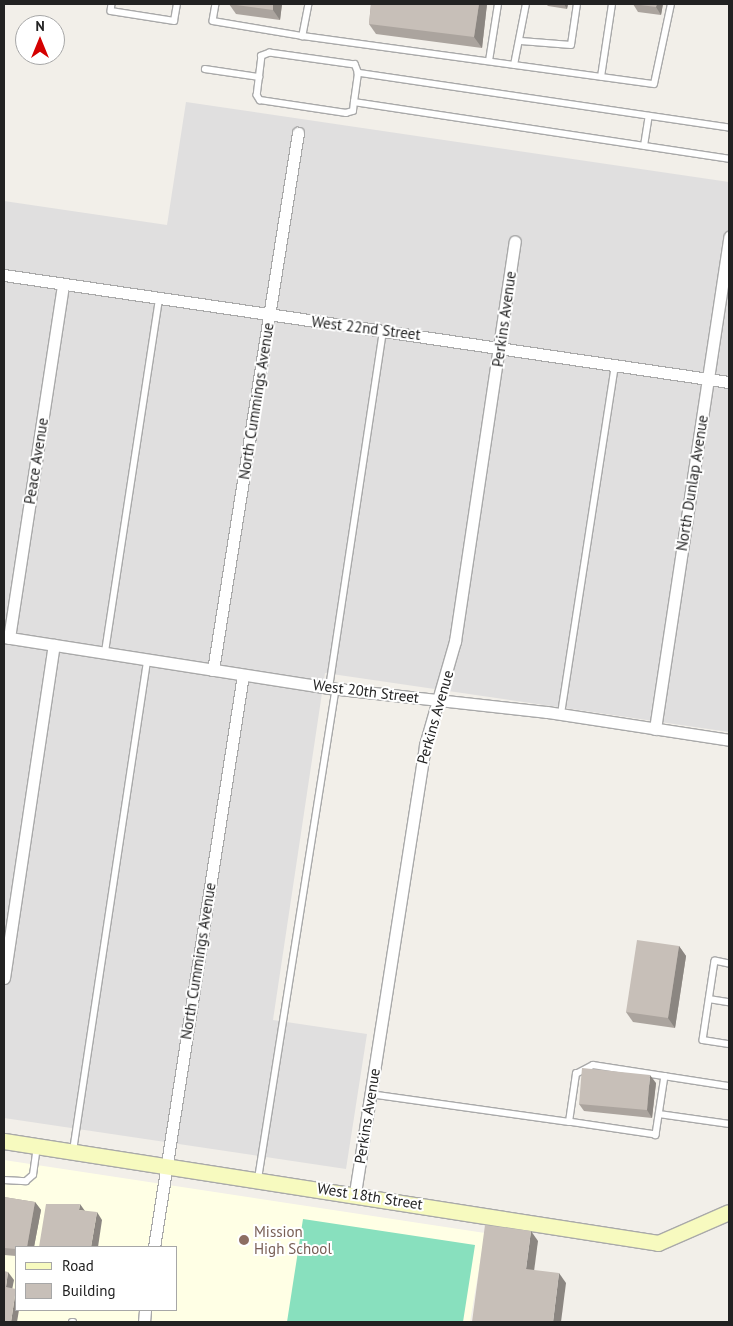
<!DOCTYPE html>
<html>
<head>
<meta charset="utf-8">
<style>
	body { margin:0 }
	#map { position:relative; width:733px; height:1326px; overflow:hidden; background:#f2efe9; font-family:"PT Sans",sans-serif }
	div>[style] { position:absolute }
	.residential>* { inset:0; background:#e0dfdf }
	.education>* { inset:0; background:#ffffe5 }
	.pitch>* { inset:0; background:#88e0be }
	.roads { filter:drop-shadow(1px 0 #a9a9a9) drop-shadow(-1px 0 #a9a9a9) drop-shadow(0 1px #a9a9a9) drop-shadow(0 -1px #a9a9a9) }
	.lane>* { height:5.5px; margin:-2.75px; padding:0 2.75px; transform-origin:2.75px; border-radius:2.75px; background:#fff }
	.street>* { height:11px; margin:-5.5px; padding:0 5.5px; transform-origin:5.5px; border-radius:5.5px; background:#fff }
	.secondary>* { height:15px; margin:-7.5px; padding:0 7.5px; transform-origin:7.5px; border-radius:7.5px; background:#f7fabf }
	.wall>* { inset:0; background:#aba49e }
	.shaded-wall>* { inset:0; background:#8b8681 }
	.building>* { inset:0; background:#c7bfb8 }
	.dots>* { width:14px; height:14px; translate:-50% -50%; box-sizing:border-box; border:2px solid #fff; border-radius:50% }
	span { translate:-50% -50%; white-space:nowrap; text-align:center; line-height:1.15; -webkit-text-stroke:4px #fff; paint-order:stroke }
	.street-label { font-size:15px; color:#222 }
	.education-label { font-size:15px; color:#785e54 }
	.left { translate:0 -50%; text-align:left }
	.frame { position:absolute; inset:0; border:5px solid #222; pointer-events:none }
	.legend { position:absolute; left:15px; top:1246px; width:162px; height:65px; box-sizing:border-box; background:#fff; border:1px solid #a7a7a7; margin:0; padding:6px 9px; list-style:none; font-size:15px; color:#222 }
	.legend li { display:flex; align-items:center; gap:10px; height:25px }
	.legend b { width:25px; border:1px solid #a7a7a7 }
	.north { position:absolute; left:15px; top:15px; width:50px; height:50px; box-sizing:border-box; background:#fff; border:1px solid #a7a7a7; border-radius:50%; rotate:0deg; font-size:14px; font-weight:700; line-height:20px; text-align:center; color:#222 }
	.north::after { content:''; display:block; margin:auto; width:18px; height:22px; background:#d40000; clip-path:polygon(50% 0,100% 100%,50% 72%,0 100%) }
</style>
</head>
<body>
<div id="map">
	<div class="residential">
		<i style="clip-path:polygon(186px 102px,729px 182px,729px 732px,325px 673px,273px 1020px,367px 1034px,346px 1169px,4px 1118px,4px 201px,167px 225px)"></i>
	</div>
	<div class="education">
		<i style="clip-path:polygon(evenodd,4px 1160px,485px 1233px,470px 1322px,4px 1322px,4px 1160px,16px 1247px,176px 1247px,176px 1310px,16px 1310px,16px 1247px)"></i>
	</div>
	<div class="pitch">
		<i style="clip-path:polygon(303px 1219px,475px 1245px,463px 1322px,287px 1322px)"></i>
	</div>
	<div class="roads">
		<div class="lane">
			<i style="left:112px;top:4px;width:7px;rotate:98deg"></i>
			<i style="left:111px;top:11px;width:64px;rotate:9deg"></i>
			<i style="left:174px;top:21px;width:17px;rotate:-80deg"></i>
			<i style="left:216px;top:4px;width:17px;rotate:100deg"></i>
			<i style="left:213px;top:21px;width:91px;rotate:9.5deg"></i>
			<i style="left:309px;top:4px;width:33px;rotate:101deg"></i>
			<i style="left:303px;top:36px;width:354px;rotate:7.8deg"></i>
			<i style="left:654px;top:84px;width:82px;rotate:-78deg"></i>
			<i style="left:521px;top:41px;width:50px;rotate:4.6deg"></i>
			<i style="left:571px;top:45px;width:41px;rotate:-81.7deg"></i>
			<i style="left:489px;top:61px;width:58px;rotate:-81deg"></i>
			<i style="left:514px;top:65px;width:62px;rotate:-78.9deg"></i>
			<i style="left:205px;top:69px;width:55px;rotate:8.4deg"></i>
			<i style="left:601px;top:77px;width:74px;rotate:-81.4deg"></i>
			<i style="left:354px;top:102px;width:29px;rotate:-82deg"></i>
			<i style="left:729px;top:128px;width:375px;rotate:-171.6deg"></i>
			<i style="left:358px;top:73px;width:9px;rotate:-111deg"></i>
			<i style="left:355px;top:65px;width:86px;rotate:-172deg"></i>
			<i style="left:270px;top:53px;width:9px;rotate:159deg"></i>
			<i style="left:262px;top:56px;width:39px;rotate:97deg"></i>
			<i style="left:257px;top:95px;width:6px;rotate:59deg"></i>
			<i style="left:260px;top:100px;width:87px;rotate:8.6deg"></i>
			<i style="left:346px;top:113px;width:7px;rotate:-16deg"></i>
			<i style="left:353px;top:111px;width:9px;rotate:-84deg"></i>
			<i style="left:354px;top:102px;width:379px;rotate:8.6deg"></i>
			<i style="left:644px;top:146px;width:30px;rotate:-81deg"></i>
			<i style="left:105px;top:652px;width:357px;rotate:-81.3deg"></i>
			<i style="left:329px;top:688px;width:362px;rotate:-81.4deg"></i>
			<i style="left:561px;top:714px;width:353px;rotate:-81.2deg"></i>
			<i style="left:729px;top:964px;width:14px;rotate:-168deg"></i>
			<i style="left:715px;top:961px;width:80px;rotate:98.6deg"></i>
			<i style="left:703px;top:1040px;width:26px;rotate:9deg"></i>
			<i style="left:709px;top:999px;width:20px;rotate:9deg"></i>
			<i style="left:665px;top:1076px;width:60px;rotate:98.7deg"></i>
			<i style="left:656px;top:1135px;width:88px;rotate:-171.5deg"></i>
			<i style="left:569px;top:1122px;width:49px;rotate:-81.7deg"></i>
			<i style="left:576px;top:1074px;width:19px;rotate:-28deg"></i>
			<i style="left:593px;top:1065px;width:138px;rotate:8.8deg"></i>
			<i style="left:370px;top:1094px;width:201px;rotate:8deg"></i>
			<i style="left:659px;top:1114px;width:71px;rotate:8.1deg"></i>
			<i style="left:73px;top:1151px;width:497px;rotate:-81.4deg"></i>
			<i style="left:258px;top:1179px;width:496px;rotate:-81deg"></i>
			<i style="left:4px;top:1180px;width:22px;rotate:3deg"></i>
			<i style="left:26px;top:1181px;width:9px;rotate:-41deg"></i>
			<i style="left:33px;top:1175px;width:29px;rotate:-82deg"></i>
			<i style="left:72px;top:1322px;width:1px"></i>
		</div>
		<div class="street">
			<i style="left:4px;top:275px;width:733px;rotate:8.4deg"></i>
			<i style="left:4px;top:637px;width:329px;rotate:8.9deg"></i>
			<i style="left:329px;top:688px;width:219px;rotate:6.3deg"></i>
			<i style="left:547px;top:712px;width:184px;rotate:8.7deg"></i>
			<i style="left:9px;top:638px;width:358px;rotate:-81.3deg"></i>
			<i style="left:213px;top:670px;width:544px;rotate:-81.01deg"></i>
			<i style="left:655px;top:729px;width:498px;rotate:-81.4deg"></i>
			<i style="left:4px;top:978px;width:337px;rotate:-81.5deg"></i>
			<i style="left:355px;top:1193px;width:453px;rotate:-81.1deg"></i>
			<i style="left:425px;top:745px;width:108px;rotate:-73.9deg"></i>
			<i style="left:455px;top:641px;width:404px;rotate:-81.5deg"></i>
			<i style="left:154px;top:1247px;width:579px;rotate:-81.16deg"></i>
			<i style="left:144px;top:1322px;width:12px;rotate:-85deg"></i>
		</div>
		<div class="secondary">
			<i style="left:4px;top:1141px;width:662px;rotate:8.86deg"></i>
			<i style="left:658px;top:1243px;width:77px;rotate:-23.6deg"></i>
		</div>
	</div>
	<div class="wall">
		<i style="clip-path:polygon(229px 4px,282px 4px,280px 20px,236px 14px)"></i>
		<i style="clip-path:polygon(371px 4px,487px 4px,482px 48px,376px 34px,369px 24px)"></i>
		<i style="clip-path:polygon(546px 4px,568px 4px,567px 9px,548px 6px)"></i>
		<i style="clip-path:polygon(633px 4px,663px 4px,661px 15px,638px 12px)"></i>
		<i style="clip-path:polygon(679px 946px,686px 956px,675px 1028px,633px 1022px,626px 1012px)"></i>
		<i style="clip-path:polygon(656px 1083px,652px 1118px,584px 1111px,579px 1104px)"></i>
		<i style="clip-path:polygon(4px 1197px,35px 1202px,41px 1210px,34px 1247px,16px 1247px,16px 1256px,4px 1255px)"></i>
	</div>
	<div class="shaded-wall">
		<i style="clip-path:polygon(273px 4px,282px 4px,280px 20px,273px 10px)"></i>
		<i style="clip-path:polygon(479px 4px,487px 4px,482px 48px,474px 37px)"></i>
		<i style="clip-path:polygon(564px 4px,568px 4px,567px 9px)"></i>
		<i style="clip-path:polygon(657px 4px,663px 4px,661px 15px,656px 7px)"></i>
		<i style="clip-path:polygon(679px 946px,686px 956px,675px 1028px,668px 1018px)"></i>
		<i style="clip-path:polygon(650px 1075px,656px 1083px,652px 1118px,647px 1110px)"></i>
		<i style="clip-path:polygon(35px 1202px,41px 1210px,34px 1247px,27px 1247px)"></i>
		<i style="clip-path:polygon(80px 1204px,85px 1211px,79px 1210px)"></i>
		<i style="clip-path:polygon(97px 1212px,102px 1220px,98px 1247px,91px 1247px)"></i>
		<i style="clip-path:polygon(531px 1231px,538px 1241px,533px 1279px,526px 1269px)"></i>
		<i style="clip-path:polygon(8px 1272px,14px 1280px,11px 1295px,6px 1287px)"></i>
		<i style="clip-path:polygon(559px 1273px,566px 1283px,561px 1322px,553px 1322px)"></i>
		<i style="clip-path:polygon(16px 1289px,16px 1310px,19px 1310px,17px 1322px,11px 1322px)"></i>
	</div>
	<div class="building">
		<i style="clip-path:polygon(229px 4px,273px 4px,273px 10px)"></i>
		<i style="clip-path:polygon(371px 4px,479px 4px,474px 37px,369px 24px)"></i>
		<i style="clip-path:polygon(633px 4px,657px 4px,656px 7px)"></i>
		<i style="clip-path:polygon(637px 940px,679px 946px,668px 1018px,626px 1012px)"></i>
		<i style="clip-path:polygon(582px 1068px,650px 1075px,647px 1110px,579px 1104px)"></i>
		<i style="clip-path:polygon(4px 1197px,35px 1202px,27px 1247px,16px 1247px,16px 1249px,4px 1248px)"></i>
		<i style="clip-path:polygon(46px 1204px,80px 1204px,79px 1210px,97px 1212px,91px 1247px,39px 1247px)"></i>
		<i style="clip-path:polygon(485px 1225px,531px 1231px,526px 1269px,559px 1273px,553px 1322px,472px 1322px)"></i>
		<i style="clip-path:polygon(4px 1271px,8px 1272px,6px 1287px,16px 1289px,11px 1322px,4px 1322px)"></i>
	</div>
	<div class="dots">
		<i style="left:244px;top:1240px;background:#8d6e63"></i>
	</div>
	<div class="street-label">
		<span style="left:504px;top:319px;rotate:-82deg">Perkins Avenue</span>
		<span style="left:366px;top:328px;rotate:7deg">West 22nd Street</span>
		<span style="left:256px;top:401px;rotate:-81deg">North Cummings Avenue</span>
		<span style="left:36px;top:461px;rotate:-81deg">Peace Avenue</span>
		<span style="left:692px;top:483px;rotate:-81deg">North Dunlap Avenue</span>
		<span style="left:366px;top:691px;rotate:7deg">West 20th Street</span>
		<span style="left:435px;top:717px;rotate:-74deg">Perkins Avenue</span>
		<span style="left:198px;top:961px;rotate:-81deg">North Cummings Avenue</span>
		<span style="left:367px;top:1116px;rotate:-81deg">Perkins Avenue</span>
		<span style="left:370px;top:1196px;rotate:9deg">West 18th Street</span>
	</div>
	<div class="education-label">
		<span class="left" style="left:254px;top:1240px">Mission<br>High School</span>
	</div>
	<div class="frame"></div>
	<ul class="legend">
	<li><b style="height:6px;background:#f7fabf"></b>Road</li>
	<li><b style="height:14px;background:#c7bfb8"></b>Building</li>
	</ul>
	<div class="north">N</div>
</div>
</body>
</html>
